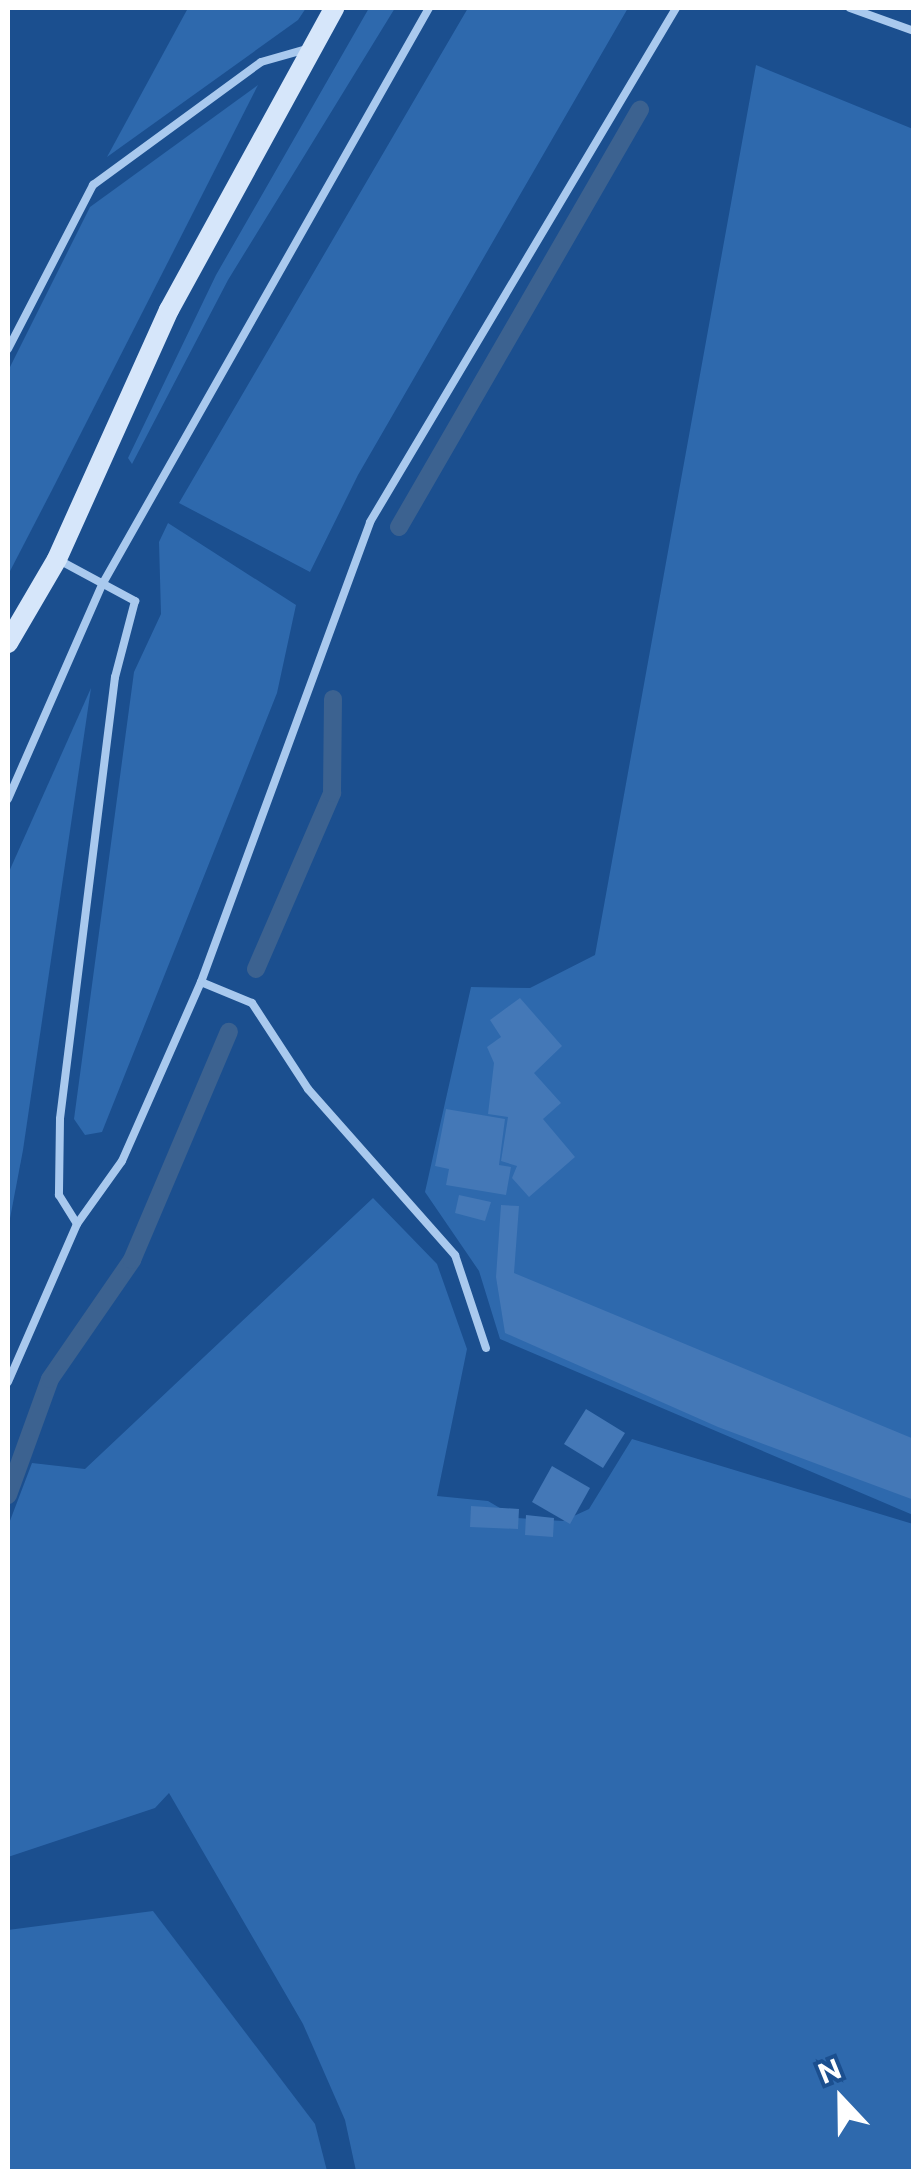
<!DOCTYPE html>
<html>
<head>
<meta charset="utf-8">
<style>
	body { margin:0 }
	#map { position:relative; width:921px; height:2179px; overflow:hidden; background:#1b4f8f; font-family:"Public Sans",sans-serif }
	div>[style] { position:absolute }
	.green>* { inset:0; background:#2e69ad }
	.stream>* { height:18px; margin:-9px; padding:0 9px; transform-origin:9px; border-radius:9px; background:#3c6290 }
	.building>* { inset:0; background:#4478b7 }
	.lane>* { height:8px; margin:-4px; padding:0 4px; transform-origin:4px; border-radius:4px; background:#a9c9ee }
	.secondary>* { height:20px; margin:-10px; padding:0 10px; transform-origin:10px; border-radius:10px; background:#d6e6fa }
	span { translate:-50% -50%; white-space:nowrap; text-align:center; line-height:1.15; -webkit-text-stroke:8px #1b4f8f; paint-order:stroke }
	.frame { position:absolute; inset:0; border:10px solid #fff; pointer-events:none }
	.north { position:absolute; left:791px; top:2049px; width:100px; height:100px; -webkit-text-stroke:8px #1b4f8f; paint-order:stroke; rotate:338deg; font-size:28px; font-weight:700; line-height:40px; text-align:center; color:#fff }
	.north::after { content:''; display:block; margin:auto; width:35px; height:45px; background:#fff; clip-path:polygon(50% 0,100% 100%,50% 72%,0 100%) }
</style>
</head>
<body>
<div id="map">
	<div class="green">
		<i style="clip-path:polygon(188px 8px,306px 8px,298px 20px,107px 157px)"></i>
		<i style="clip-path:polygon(369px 8px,395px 8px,228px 280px,132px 464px,128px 458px,216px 275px)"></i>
		<i style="clip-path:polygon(468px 8px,628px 8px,358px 475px,310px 572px,179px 503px)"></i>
		<i style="clip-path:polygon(756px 65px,913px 129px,913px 1515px,500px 1339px,479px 1271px,425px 1192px,471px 987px,530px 988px,595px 955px)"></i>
		<i style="clip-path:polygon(258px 85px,52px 490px,8px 575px,8px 371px,90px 207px)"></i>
		<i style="clip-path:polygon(168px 523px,296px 605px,277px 693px,102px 1132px,85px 1135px,74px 1119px,134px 672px,161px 614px,159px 542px)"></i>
		<i style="clip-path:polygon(91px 688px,23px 1150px,8px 1229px,8px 874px)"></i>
		<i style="clip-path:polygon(373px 1198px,437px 1264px,467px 1349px,437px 1496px,488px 1501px,517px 1518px,563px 1521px,589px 1509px,632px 1439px,913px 1524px,913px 2171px,356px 2171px,345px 2120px,303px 2024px,169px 1793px,155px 1808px,8px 1857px,8px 1526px,32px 1463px,85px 1469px)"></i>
		<i style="clip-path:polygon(153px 1911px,315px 2124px,327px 2171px,8px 2171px,8px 1930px)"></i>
	</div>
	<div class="stream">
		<i style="left:399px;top:527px;width:482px;rotate:-60deg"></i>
		<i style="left:256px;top:969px;width:192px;rotate:-66.6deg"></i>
		<i style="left:332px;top:793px;width:94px;rotate:-89.4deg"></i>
		<i style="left:8px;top:1495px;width:123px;rotate:-70.1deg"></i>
		<i style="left:50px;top:1379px;width:145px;rotate:-55.4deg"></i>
		<i style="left:132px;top:1260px;width:248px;rotate:-67deg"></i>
	</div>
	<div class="building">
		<i style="clip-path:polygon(520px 998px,562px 1046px,534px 1073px,561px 1103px,543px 1119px,575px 1157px,529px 1197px,512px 1178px,517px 1166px,501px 1161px,508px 1117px,488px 1114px,494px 1063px,487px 1047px,501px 1037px,490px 1020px)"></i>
		<i style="clip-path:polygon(446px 1109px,505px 1119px,499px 1165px,511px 1167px,506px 1195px,446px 1185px,449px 1169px,435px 1166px)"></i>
		<i style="clip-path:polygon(459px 1195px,491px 1202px,485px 1221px,455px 1213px)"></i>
		<i style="clip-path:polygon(501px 1205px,519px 1206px,514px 1273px,914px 1439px,914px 1500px,718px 1427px,505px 1333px,496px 1277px)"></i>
		<i style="clip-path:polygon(586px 1409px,625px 1433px,603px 1468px,564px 1444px)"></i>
		<i style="clip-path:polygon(552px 1466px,590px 1488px,570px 1524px,532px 1502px)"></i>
		<i style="clip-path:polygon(471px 1506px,519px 1509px,518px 1529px,470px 1527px)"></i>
		<i style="clip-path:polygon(526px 1515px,554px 1518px,553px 1537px,525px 1535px)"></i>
	</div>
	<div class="lane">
		<i style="left:850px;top:8px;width:68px;rotate:19.8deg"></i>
		<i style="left:8px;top:349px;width:185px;rotate:-62.6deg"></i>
		<i style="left:93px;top:185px;width:208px;rotate:-36.2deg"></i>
		<i style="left:261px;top:62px;width:48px;rotate:-15.8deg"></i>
		<i style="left:57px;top:559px;width:89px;rotate:28.3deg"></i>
		<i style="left:135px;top:601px;width:79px;rotate:104.7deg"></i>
		<i style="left:115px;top:677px;width:445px;rotate:97.1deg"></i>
		<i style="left:60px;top:1119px;width:76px;rotate:90.8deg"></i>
		<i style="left:59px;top:1195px;width:34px;rotate:58deg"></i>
		<i style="left:77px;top:1224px;width:77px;rotate:-54.5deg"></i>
		<i style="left:122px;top:1161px;width:196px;rotate:-66.2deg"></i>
		<i style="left:201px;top:982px;width:55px;rotate:22.4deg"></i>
		<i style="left:252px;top:1003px;width:103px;rotate:56.9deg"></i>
		<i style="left:308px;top:1089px;width:222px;rotate:48.5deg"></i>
		<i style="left:455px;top:1255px;width:98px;rotate:71.6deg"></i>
		<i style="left:8px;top:799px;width:236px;rotate:-66.3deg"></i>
		<i style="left:103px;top:583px;width:661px;rotate:-60.45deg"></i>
		<i style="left:201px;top:982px;width:490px;rotate:-69.8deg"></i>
		<i style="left:370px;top:522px;width:598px;rotate:-59.23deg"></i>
		<i style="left:8px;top:1382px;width:172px;rotate:-66.4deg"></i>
	</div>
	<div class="secondary">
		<i style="left:8px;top:643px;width:97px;rotate:-59.7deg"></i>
		<i style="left:57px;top:559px;width:273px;rotate:-65.8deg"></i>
		<i style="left:169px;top:310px;width:344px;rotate:-61.3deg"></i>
	</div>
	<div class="frame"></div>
	<div class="north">N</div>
</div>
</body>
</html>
